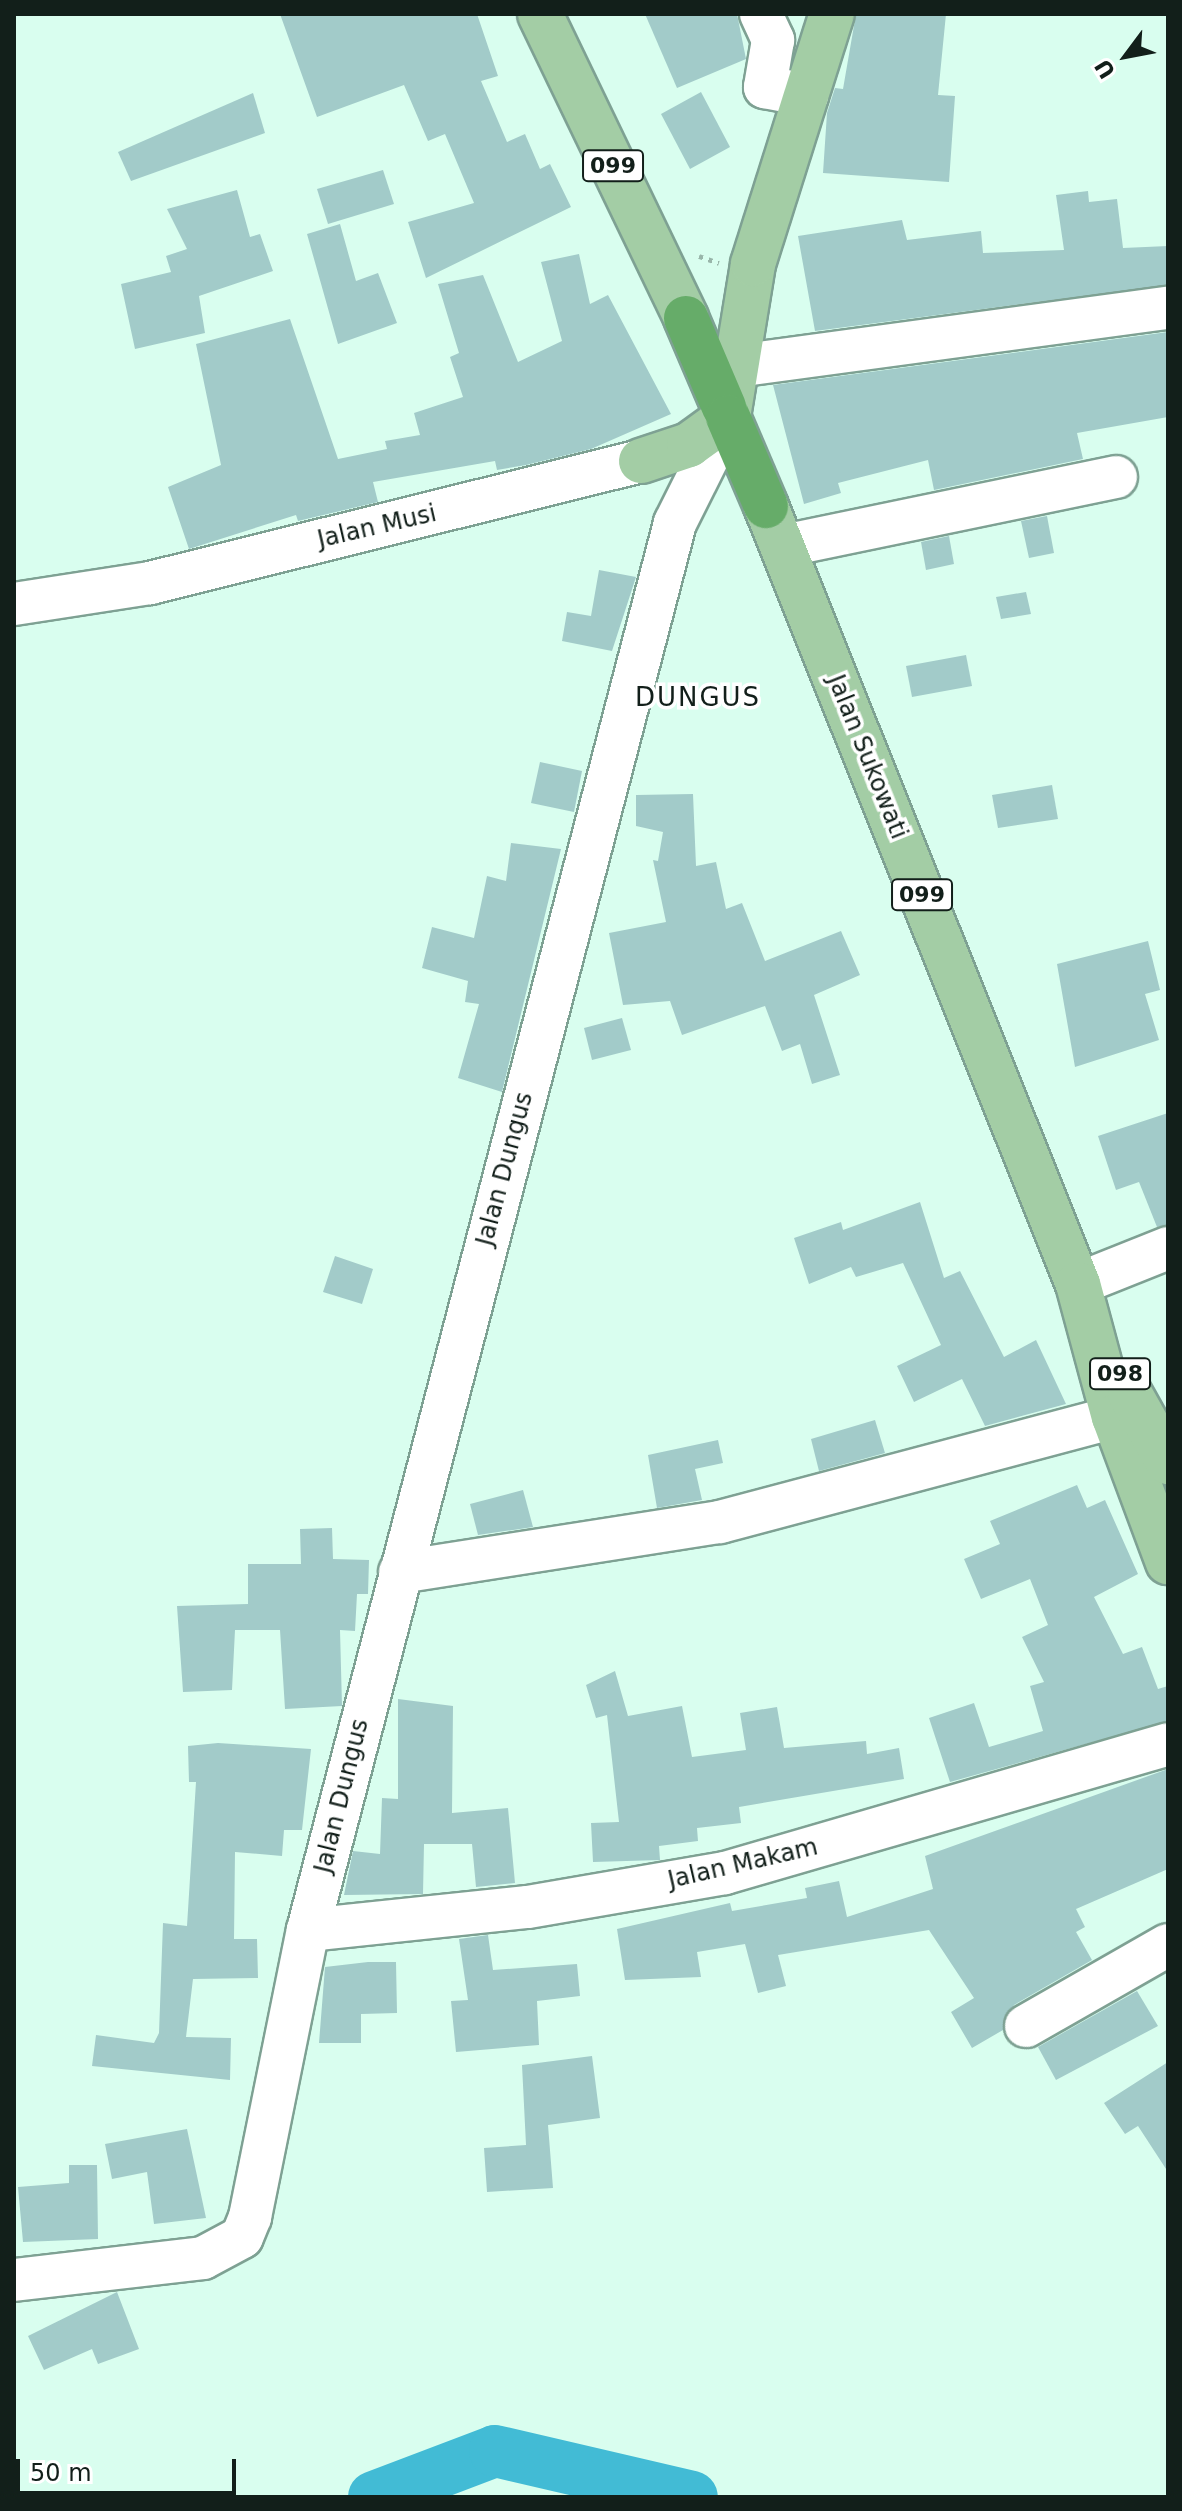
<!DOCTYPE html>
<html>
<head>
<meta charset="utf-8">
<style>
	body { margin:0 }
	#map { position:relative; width:1182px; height:2511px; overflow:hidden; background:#d9feef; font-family:"DejaVu Sans",sans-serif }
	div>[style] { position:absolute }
	.river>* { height:52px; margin:-26px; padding:0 26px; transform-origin:26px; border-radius:26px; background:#42bbd5 }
	.building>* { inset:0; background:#a2cbc9 }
	.path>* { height:5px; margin-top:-2.5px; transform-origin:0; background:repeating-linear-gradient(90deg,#99b6aa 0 4px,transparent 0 10px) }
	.roads { filter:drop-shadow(2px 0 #7ea193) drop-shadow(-2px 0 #7ea193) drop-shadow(0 2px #7ea193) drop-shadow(0 -2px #7ea193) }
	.minor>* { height:42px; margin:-21px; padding:0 21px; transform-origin:21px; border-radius:21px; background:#fff }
	.major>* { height:44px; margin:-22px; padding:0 22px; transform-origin:22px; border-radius:22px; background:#a3cda5 }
	.highway>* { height:44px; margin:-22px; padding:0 22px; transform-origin:22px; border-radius:22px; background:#66ac69 }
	span { translate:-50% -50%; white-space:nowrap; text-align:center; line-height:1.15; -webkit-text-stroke:7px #fff; paint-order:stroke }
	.shield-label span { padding:2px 6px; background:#fff; border:2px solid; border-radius:6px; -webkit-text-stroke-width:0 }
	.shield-label { font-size:22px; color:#121f1a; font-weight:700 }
	.street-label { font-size:24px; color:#121f1a }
	.neighbourhood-label { font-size:26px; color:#121f1a; letter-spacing:2px }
	.frame { position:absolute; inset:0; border:16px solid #121f1a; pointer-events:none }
	.north { position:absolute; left:1086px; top:16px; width:80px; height:80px; -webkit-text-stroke:6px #fff; paint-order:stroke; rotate:238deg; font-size:22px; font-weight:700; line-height:32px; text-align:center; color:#121f1a }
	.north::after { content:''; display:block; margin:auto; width:28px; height:36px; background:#121f1a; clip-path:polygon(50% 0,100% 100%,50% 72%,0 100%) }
	.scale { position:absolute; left:16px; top:2459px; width:220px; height:36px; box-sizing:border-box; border:4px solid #121f1a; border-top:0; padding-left:10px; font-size:24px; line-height:28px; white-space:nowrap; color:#121f1a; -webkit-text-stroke:6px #fff; paint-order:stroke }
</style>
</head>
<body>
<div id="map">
	<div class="river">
		<i style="left:374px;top:2497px;width:129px;rotate:-20.8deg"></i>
		<i style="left:495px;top:2451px;width:202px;rotate:13.1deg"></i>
	</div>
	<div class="building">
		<i style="clip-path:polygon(280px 14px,477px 14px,498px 76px,481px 81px,507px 142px,525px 134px,540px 169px,550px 164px,571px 207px,426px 278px,408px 222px,474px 203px,445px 134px,428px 141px,404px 85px,317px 117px)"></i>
		<i style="clip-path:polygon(645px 14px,737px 14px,746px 59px,677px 88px)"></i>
		<i style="clip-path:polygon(856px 14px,946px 14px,938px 95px,955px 96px,949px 182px,823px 173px,827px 113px,835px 88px,843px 89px)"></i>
		<i style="clip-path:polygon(701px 92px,730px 147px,690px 169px,661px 114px)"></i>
		<i style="clip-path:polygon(253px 93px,265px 133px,131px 181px,118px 152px)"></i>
		<i style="clip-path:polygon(383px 170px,394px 204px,328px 224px,317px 189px)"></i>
		<i style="clip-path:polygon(237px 190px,250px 237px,260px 234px,273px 271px,199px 296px,205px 333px,135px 349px,121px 284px,171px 272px,166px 256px,187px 249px,167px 209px)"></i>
		<i style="clip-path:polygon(1088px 191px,1089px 202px,1117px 199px,1123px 248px,1168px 246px,1168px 285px,815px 331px,798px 236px,902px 220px,907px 240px,981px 231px,983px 253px,1064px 250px,1056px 195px)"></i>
		<i style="clip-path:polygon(340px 224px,356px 281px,378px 273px,397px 323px,338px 344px,307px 234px)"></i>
		<i style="clip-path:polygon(579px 254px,590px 304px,608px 295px,671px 414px,591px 449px,526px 465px,497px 470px,495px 461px,373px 482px,378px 502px,298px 521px,296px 515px,189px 549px,168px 487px,221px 465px,196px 344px,290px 319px,338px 459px,387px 449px,385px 441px,420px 435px,414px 413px,463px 397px,450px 357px,459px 353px,438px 284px,483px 275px,518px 362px,562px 341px,541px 262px)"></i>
		<i style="clip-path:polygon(1168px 332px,1168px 417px,1077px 433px,1083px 459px,934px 490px,928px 460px,838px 483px,841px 493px,804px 504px,773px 385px)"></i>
		<i style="clip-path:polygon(1047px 516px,1054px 553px,1029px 558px,1021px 521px)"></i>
		<i style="clip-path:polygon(949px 536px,954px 564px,926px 570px,921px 542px)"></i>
		<i style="clip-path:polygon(599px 570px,636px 577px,612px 651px,562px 641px,567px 612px,591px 616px)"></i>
		<i style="clip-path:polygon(1026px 592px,1031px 614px,1001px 619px,996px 597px)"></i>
		<i style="clip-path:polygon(966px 655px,972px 686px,912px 697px,906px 666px)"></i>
		<i style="clip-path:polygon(540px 762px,582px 771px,574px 812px,531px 803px)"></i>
		<i style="clip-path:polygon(1052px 785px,1058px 819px,998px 828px,992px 795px)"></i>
		<i style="clip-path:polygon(693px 794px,696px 866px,716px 862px,726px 909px,742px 903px,765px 961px,841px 931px,860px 975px,814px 995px,840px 1075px,812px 1084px,800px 1044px,782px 1051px,765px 1006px,682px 1035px,670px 1001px,623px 1005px,609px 933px,666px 922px,653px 860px,658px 861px,663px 832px,636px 826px,636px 795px)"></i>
		<i style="clip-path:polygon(511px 843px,561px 849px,502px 1092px,458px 1078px,479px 1004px,465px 1002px,468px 981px,422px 968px,432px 927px,474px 938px,487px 876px,506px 881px)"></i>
		<i style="clip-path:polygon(1148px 941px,1160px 990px,1145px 994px,1159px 1040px,1075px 1067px,1057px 964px)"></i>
		<i style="clip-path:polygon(622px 1018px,631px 1050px,592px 1060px,584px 1028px)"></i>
		<i style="clip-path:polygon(1168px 1113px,1168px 1225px,1157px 1227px,1139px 1182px,1116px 1190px,1098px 1136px)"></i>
		<i style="clip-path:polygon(920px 1202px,944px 1278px,960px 1271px,1004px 1357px,1036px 1340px,1066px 1404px,985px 1426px,962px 1379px,914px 1402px,897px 1366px,941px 1345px,903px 1263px,856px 1277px,851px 1267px,809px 1284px,794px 1238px,841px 1222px,843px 1230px)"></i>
		<i style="clip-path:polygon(335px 1256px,373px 1269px,362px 1304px,323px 1292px)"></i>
		<i style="clip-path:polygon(875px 1420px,885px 1453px,819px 1471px,811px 1439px)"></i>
		<i style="clip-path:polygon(718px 1440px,723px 1463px,695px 1469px,702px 1500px,657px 1508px,648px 1455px)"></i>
		<i style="clip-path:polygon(1077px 1485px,1087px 1508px,1105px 1500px,1138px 1574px,1094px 1597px,1123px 1654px,1142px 1647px,1158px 1689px,1168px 1686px,1168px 1721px,950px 1782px,929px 1718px,974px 1703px,989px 1747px,1043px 1731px,1030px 1686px,1044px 1682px,1022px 1637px,1048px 1625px,1030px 1579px,981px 1599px,964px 1559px,1000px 1544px,990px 1521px)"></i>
		<i style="clip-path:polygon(523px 1490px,533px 1527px,478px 1535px,470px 1504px)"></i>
		<i style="clip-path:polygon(332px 1528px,333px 1559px,369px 1560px,368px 1594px,357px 1594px,355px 1631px,340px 1630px,342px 1706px,285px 1709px,280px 1630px,235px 1630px,232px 1690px,183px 1692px,177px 1606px,248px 1604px,248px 1564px,301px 1564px,300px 1529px)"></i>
		<i style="clip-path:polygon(615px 1671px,628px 1716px,682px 1706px,692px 1757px,746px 1750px,740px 1713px,777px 1707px,784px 1748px,866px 1741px,867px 1754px,899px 1748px,904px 1779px,739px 1807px,741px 1823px,697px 1828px,698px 1841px,659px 1846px,660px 1860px,593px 1862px,591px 1823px,619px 1822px,607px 1715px,596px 1718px,586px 1685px)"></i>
		<i style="clip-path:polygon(398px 1699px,453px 1706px,452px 1813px,508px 1808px,515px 1883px,476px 1887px,472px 1844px,424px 1844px,423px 1894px,344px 1895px,353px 1851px,380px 1854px,382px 1798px,398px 1799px)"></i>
		<i style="clip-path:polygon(218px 1743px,311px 1749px,302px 1830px,284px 1830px,282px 1856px,235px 1852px,234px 1939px,257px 1939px,258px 1978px,193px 1979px,186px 2037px,231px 2038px,230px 2080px,92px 2066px,96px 2035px,154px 2043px,159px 2033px,163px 1923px,187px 1926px,196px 1782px,189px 1782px,188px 1746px)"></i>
		<i style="clip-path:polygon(1168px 1769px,1168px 1869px,1076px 1909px,1085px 1927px,1076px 1932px,1092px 1960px,1014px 2005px,1003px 2030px,972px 2048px,951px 2012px,974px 1998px,929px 1930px,778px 1955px,786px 1986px,758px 1993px,745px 1944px,697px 1952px,701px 1977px,625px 1980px,617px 1929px,730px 1903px,732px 1911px,807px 1898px,805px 1888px,839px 1881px,847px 1917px,933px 1889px,925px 1856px)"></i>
		<i style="clip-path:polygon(488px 1935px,493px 1970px,577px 1964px,580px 1996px,537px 2001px,539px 2045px,456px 2052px,451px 2001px,468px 2000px,459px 1939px)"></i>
		<i style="clip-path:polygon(368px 1962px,396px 1962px,397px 2013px,361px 2014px,361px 2043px,319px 2043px,325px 1967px)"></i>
		<i style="clip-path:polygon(1137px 1991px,1158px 2026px,1056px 2080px,1038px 2047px)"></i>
		<i style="clip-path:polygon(592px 2056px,600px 2118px,548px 2125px,553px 2188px,487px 2192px,484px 2148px,526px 2145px,522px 2065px)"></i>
		<i style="clip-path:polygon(1168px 2062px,1168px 2172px,1138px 2126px,1125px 2134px,1104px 2103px)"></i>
		<i style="clip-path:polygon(187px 2129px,206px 2218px,154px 2224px,147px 2172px,112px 2179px,105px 2144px)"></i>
		<i style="clip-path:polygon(69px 2165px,97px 2165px,98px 2239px,23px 2242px,18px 2187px,69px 2183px)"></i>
		<i style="clip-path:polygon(117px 2292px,139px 2349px,98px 2364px,92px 2349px,44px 2370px,28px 2336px)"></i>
	</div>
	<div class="path">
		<i style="left:699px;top:256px;width:21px;rotate:19deg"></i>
	</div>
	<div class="roads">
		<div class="minor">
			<i style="left:761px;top:14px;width:29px;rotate:65deg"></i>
			<i style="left:773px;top:40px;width:48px;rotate:99.7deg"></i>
			<i style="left:765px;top:87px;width:43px;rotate:10.8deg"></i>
			<i style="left:737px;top:366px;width:435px;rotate:-7.7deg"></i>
			<i style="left:783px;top:546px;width:340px;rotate:-11.7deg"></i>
			<i style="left:14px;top:604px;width:138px;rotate:-8.8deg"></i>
			<i style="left:150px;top:583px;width:506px;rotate:-13.95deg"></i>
			<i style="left:1078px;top:1284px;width:97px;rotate:-21.8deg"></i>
			<i style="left:400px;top:1572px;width:324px;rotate:-8.9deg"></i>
			<i style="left:720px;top:1522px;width:408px;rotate:-14.9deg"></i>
			<i style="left:308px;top:1930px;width:221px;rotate:-6deg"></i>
			<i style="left:528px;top:1907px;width:200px;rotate:-9.8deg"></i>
			<i style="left:725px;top:1873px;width:461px;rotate:-16.2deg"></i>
			<i style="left:1026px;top:2026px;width:163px;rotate:-29.7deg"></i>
			<i style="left:14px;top:2280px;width:190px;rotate:-6.6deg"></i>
			<i style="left:203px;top:2258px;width:44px;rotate:-28.3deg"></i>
			<i style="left:242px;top:2237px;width:22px;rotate:-68deg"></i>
			<i style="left:250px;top:2217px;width:293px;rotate:-78.6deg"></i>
			<i style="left:308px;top:1930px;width:1454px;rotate:-75.38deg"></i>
			<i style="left:675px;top:523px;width:119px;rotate:-63.4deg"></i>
		</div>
		<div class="major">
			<i style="left:540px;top:14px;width:337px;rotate:64.3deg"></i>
			<i style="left:728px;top:417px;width:155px;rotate:-80.7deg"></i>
			<i style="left:753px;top:264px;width:262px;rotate:-72.5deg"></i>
			<i style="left:641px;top:461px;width:51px;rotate:-18.4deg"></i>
			<i style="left:689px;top:445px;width:48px;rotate:-35.7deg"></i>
			<i style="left:766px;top:506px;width:838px;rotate:68.15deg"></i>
			<i style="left:1078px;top:1284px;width:138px;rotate:74.9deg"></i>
			<i style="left:1114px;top:1417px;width:155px;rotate:69.6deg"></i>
			<i style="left:1130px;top:1394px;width:78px;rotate:60.8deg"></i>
		</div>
		<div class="highway">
			<i style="left:686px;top:318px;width:97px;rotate:66.9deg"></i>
			<i style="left:728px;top:417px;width:97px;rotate:66.9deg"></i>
		</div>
	</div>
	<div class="shield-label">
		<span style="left:613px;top:166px">099</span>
		<span style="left:922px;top:895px">099</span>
		<span style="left:1120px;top:1374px">098</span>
	</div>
	<div class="street-label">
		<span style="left:377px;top:527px;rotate:-13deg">Jalan Musi</span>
		<span style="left:867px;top:757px;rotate:68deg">Jalan Sukowati</span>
		<span style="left:505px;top:1169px;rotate:-75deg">Jalan Dungus</span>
		<span style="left:342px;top:1796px;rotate:-76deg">Jalan Dungus</span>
		<span style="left:743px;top:1864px;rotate:-13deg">Jalan Makam</span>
	</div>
	<div class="neighbourhood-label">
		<span style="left:698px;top:698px">DUNGUS</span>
	</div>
	<div class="frame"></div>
	<div class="north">U</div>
	<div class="scale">50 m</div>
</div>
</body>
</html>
